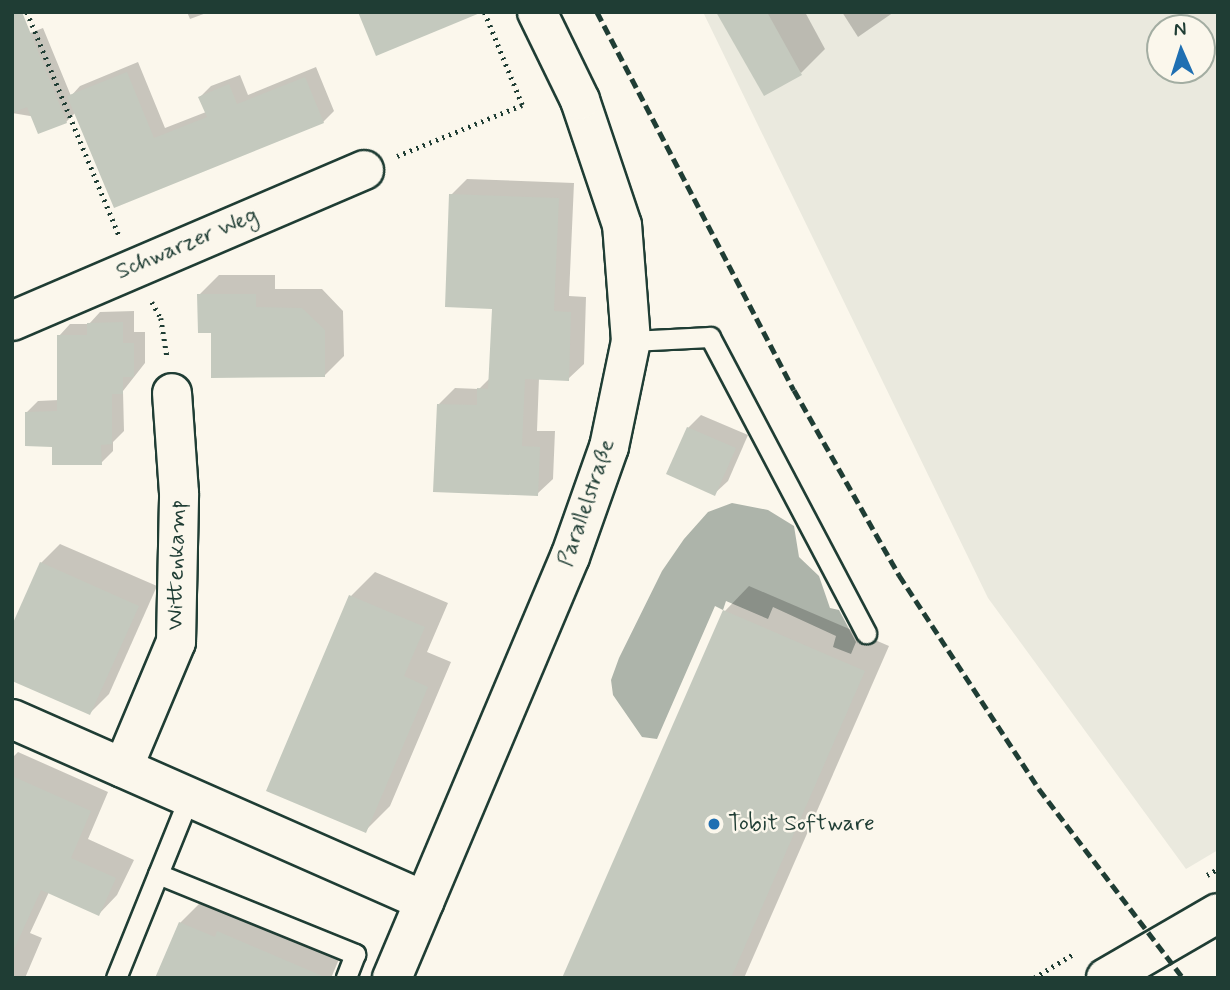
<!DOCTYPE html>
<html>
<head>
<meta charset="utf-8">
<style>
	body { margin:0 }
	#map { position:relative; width:1230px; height:990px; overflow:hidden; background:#fbf7ec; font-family:Mynerve,sans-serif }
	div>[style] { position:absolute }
	.built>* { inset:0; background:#eae9de }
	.water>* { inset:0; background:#adb4aa }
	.shadow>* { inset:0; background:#0003 }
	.building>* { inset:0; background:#c4c9be }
	.path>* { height:4.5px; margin-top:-2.25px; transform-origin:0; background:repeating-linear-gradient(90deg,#1f3d34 0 2px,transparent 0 7px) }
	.roads { filter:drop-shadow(2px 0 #1f3d34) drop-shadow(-2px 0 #1f3d34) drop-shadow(0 2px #1f3d34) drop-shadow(0 -2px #1f3d34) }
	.lane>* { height:19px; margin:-9.5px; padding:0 9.5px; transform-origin:9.5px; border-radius:9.5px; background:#fbf7ec }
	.street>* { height:38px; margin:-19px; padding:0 19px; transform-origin:19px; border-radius:19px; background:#fbf7ec }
	.secondary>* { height:38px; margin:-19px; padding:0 19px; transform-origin:19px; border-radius:19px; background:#fbf7ec }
	.rail>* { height:5px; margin-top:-2.5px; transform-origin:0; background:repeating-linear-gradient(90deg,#1f3d34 0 10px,transparent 0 15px) }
	.dots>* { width:19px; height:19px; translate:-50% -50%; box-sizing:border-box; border:4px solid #fbf7ec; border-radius:50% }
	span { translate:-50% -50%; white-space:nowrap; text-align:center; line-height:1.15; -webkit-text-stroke:5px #fbf7ec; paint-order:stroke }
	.street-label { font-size:23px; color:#1f3d34 }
	.poi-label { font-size:23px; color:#1f3d34 }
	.left { translate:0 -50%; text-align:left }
	.frame { position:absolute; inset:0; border:14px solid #1f3d34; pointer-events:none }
	.north { position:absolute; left:1146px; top:14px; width:70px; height:70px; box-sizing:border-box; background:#fbf7ec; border:2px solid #a3ada2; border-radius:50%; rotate:357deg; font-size:19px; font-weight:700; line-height:28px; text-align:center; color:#1f3d34 }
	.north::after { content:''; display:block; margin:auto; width:24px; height:32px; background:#1f6fb2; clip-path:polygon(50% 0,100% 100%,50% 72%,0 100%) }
</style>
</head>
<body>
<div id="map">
	<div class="built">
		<i style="clip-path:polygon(evenodd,703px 12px,1218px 12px,1218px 850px,1186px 869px,988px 598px,703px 12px,1160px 28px,1202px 28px,1202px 70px,1160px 70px,1160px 28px)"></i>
	</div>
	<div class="water">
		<i style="clip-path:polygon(732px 503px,768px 510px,794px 526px,799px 557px,819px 576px,830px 608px,839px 610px,856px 642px,851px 654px,833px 647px,836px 636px,773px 607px,768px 619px,726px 601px,723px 610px,715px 606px,657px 739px,642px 737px,613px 695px,611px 680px,619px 658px,662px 571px,684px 539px,708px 512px)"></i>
	</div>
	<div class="shadow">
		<i style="clip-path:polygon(187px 12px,209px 12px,190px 19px)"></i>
		<i style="clip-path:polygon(718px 12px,805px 12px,825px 49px,801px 73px)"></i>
		<i style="clip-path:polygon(842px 12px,894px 12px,858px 37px)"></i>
		<i style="clip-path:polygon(43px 28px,71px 96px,80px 86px,138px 62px,165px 128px,206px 112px,200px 97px,211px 86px,240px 75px,248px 95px,316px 67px,334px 111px,323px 122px,115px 206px,76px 112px,66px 122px,12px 113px,12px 40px)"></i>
		<i style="clip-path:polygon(467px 179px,574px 183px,569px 296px,586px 297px,584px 364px,568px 379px,539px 378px,537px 431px,555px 431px,553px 479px,537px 494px,439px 404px,455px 388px,479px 389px,490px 378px,494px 308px,451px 195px)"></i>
		<i style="clip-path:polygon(219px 275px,275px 275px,275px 289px,322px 289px,343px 311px,344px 356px,324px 376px,213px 331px,199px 295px)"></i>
		<i style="clip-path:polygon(134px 311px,134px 332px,145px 332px,145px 363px,123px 391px,124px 431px,113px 442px,113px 451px,101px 463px,54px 445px,26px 413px,38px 401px,59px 400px,59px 336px,70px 324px,89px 324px,100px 312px)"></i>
		<i style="clip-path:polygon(701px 415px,748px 435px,728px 481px,714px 494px,688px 428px)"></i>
		<i style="clip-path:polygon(60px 544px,157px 586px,109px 694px,90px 713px,41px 563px)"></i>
		<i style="clip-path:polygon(375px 572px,448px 603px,427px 652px,451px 662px,390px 806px,365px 831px,351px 596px)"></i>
		<i style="clip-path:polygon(749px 586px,889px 646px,744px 978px,564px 978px,725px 611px)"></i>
		<i style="clip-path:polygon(18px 752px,108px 792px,88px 839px,134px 860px,117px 895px,99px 914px,49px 892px,30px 933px,42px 938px,25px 978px,12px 978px,12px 758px)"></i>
		<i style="clip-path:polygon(205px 898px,343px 950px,331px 978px,157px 978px,180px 923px)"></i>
	</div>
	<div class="building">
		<i style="clip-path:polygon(12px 12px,22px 12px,67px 123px,38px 134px,27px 107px,12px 113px)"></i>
		<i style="clip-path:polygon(358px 12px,480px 12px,480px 13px,376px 56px)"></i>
		<i style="clip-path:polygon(716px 12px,767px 12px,802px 75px,764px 96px)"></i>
		<i style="clip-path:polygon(127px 72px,154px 138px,207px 117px,198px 97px,229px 84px,237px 104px,305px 77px,324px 123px,114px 208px,67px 96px)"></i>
		<i style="clip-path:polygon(449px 194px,559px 198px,554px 311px,571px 312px,569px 381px,525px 379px,522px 446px,540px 447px,538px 496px,433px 492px,437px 404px,477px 405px,477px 388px,488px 389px,492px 309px,445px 307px)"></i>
		<i style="clip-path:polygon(197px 294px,256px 294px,256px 307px,302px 308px,325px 330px,325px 377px,211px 378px,211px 333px,198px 333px)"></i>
		<i style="clip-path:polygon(123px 322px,123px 343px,134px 343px,134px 377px,123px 377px,123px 394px,112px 394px,112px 444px,101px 445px,102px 465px,52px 465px,52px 447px,25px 446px,25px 412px,57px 411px,57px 335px,87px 335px,87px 323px)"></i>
		<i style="clip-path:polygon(687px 427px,736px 448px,715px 496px,666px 474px)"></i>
		<i style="clip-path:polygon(40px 562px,139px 606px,90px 715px,12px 681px,12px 625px)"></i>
		<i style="clip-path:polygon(349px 595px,425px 627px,404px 676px,428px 687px,366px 833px,266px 791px)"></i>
		<i style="clip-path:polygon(723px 610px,865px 671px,731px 978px,562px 978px)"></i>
		<i style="clip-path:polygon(12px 776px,91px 811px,71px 858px,116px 878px,99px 916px,41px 890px,12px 954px)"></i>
		<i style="clip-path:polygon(179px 922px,215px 937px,217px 931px,327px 978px,155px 978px)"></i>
	</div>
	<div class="path">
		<i style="left:27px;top:12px;width:241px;rotate:67.6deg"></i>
		<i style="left:397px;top:156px;width:135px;rotate:-22.2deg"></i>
		<i style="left:522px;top:105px;width:100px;rotate:-112.2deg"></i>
		<i style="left:152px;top:302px;width:18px;rotate:61deg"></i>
		<i style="left:161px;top:318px;width:39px;rotate:81deg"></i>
		<i style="left:1207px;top:875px;width:13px;rotate:-29deg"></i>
		<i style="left:1034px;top:978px;width:48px;rotate:-31.4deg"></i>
	</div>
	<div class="roads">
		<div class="lane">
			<i style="left:631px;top:341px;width:79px;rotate:-2.9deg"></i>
			<i style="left:710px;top:337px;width:335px;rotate:62.2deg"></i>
			<i style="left:158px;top:874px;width:213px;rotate:22.1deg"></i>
			<i style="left:355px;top:954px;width:26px;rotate:111deg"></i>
			<i style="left:116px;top:978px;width:195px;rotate:-68deg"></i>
		</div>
		<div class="street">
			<i style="left:12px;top:321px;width:383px;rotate:-23.2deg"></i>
			<i style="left:12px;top:719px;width:451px;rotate:23.8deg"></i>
			<i style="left:123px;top:768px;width:137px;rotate:-67.2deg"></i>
			<i style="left:176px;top:642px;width:149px;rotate:-88.8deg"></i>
			<i style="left:179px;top:493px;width:100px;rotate:-94deg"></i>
		</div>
		<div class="secondary">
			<i style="left:392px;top:978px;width:457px;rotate:-67.1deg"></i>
			<i style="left:570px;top:557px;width:117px;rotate:-70.5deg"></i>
			<i style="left:609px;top:447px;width:108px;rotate:-78.3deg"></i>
			<i style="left:631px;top:341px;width:116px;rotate:-94.4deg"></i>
			<i style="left:622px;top:225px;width:132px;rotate:-108.6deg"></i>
			<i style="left:580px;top:100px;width:98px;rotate:-116deg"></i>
			<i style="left:1106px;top:978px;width:129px;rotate:-30.1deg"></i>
		</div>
	</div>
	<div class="rail">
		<i style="left:597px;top:12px;width:426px;rotate:62.5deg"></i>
		<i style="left:794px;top:390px;width:213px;rotate:60.4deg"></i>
		<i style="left:899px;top:575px;width:256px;rotate:56.8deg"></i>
		<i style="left:1039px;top:789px;width:238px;rotate:52.7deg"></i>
	</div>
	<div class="dots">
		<i style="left:714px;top:824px;background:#1f6fb2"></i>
	</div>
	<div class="street-label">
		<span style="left:187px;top:244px;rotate:-23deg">Schwarzer Weg</span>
		<span style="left:587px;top:503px;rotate:-71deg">Parallelstraße</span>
		<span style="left:177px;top:565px;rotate:-89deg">Wittenkamp</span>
	</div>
	<div class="poi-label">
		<span class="left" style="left:728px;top:824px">Tobit Software</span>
	</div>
	<div class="frame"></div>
	<div class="north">N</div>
</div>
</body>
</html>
